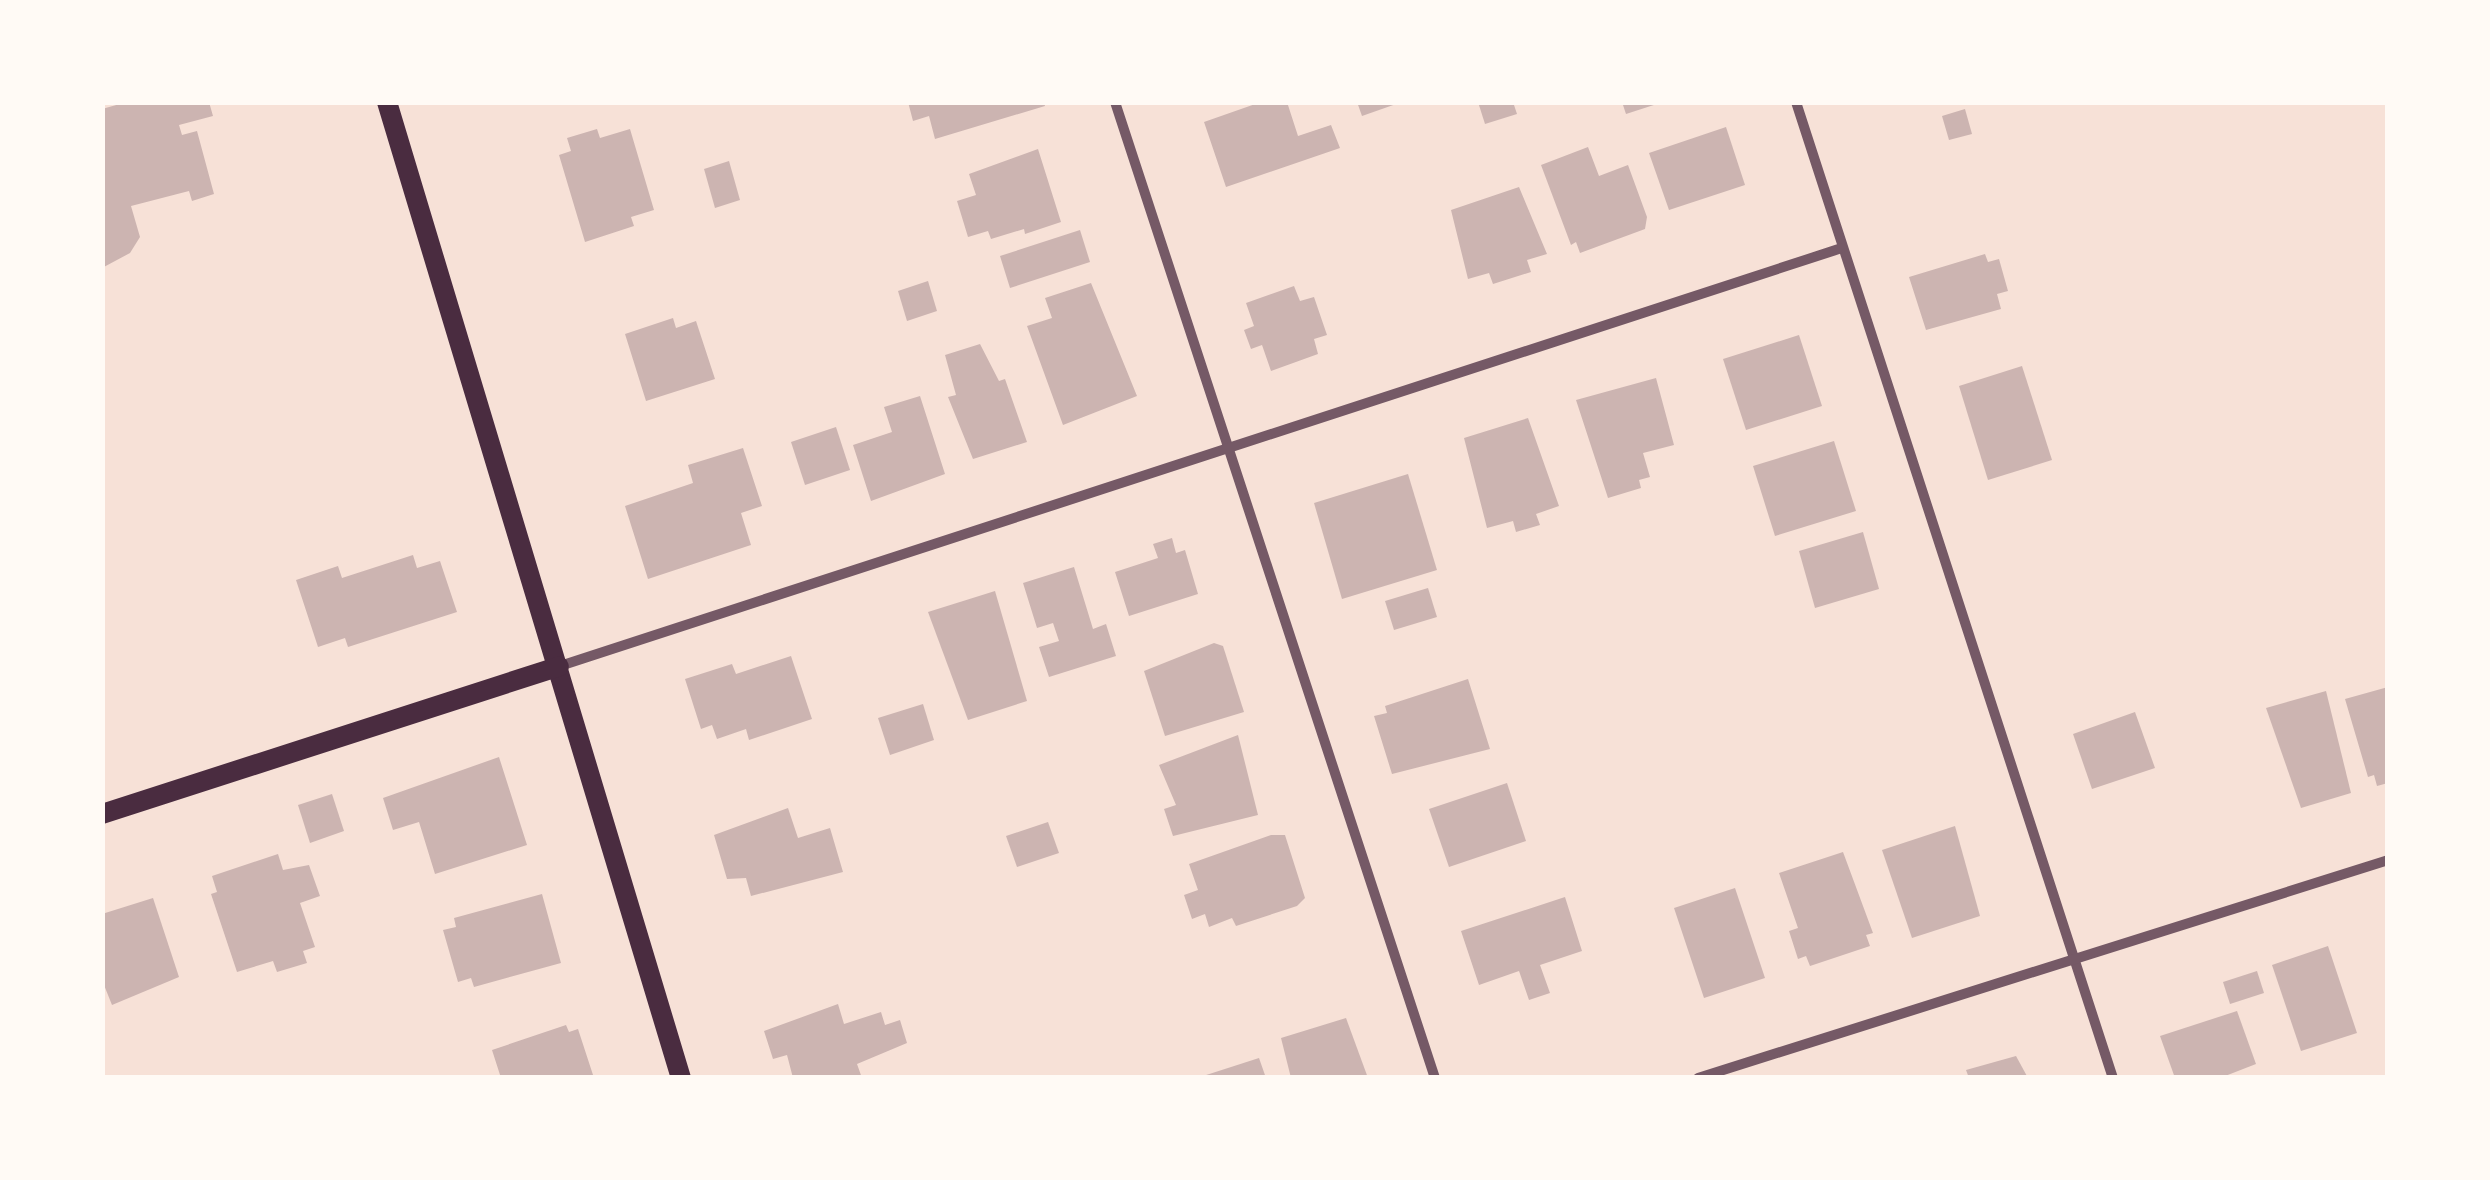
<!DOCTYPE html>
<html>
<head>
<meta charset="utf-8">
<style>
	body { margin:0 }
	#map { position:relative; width:2490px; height:1180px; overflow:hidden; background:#f7e1d7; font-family:Cabin,sans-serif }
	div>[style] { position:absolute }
	.building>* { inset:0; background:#ccb4b1 }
	.minor>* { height:10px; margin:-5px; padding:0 5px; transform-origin:5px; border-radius:5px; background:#755966 }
	.secondary>* { height:20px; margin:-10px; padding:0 10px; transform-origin:10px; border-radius:10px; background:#4a2c40 }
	span { translate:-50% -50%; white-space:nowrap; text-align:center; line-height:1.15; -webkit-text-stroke:8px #fffaf5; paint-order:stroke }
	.frame { position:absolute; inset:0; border:105px solid #fffaf5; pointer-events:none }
</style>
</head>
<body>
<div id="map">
	<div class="building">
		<i style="clip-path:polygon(127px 102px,209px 102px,213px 116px,179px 125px,182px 135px,197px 131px,214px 194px,192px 201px,189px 191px,131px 206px,140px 237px,130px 253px,102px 268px,102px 109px)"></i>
		<i style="clip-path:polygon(908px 102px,1044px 102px,1045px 106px,935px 139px,929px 116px,913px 121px)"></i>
		<i style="clip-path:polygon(1261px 102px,1287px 102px,1298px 136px,1331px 125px,1340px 148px,1226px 187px,1204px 122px)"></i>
		<i style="clip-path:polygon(1357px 102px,1399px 102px,1399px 103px,1362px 116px)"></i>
		<i style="clip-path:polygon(1478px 102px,1513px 102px,1517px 114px,1485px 124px)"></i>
		<i style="clip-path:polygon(1622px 102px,1660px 102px,1660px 103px,1626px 114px)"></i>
		<i style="clip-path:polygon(1965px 109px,1972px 134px,1949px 140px,1942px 116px)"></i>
		<i style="clip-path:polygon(1726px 127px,1745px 185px,1669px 210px,1649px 153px)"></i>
		<i style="clip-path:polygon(597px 129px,600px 138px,630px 129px,654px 210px,631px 217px,634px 226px,585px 242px,559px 155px,571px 151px,567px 138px)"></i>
		<i style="clip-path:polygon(1588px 147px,1599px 176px,1628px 165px,1647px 217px,1645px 229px,1580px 253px,1576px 242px,1571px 245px,1541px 165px)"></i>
		<i style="clip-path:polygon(1038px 149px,1061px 222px,1025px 234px,1024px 229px,991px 239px,988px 231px,968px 237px,957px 201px,976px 195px,969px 174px)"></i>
		<i style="clip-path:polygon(729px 161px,740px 200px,715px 208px,704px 169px)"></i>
		<i style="clip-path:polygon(1519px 187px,1547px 254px,1527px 260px,1531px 272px,1493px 284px,1489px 273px,1468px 279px,1451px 210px)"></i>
		<i style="clip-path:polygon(1080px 230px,1090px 262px,1010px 288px,1000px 256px)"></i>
		<i style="clip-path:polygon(1985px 254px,1988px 262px,1999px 259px,2008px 291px,1997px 294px,2001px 309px,1926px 330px,1909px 277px)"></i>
		<i style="clip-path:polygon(928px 281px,937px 311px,907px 321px,898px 291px)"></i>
		<i style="clip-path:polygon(1091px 283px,1137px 396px,1063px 425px,1027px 326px,1052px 318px,1045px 298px)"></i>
		<i style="clip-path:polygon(1294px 286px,1300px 301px,1314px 297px,1327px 335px,1314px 339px,1318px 354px,1271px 371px,1262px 345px,1251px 349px,1244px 330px,1254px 326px,1246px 303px)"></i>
		<i style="clip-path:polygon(673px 318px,676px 328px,696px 321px,715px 379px,646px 401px,625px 334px)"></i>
		<i style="clip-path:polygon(1799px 335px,1822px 406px,1746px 430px,1723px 359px)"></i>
		<i style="clip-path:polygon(980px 344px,999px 381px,1005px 379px,1027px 442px,973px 459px,948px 397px,956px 395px,945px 355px)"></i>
		<i style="clip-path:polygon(2022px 366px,2052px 460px,1988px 480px,1959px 386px)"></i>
		<i style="clip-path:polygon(1656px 378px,1674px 445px,1643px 453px,1650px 477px,1639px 480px,1641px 488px,1608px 498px,1576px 400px)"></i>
		<i style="clip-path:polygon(920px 396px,945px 474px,871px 501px,853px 445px,892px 432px,884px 407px)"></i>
		<i style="clip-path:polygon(1528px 418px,1559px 506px,1536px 514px,1540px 525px,1516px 532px,1513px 521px,1487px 528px,1464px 438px)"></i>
		<i style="clip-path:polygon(836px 427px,850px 470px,805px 485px,791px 442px)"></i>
		<i style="clip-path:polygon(1834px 441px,1856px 511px,1775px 536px,1753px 466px)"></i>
		<i style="clip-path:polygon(743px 448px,762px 506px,741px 513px,751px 545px,648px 579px,625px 506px,693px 483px,688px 465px)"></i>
		<i style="clip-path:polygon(1408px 474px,1437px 570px,1342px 599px,1314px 503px)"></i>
		<i style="clip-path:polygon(1863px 532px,1879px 589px,1815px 608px,1799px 551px)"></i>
		<i style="clip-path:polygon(1172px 538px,1176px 553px,1185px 550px,1198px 594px,1129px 616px,1115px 572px,1158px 558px,1153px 544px)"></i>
		<i style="clip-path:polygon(413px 555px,417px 568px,440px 561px,457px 612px,348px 647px,345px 638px,318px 647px,296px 580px,338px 566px,342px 578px)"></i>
		<i style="clip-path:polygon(1074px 567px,1093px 629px,1106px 624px,1116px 656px,1049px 677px,1039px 647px,1059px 641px,1053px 623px,1037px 628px,1023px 583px)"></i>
		<i style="clip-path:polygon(1428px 588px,1437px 617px,1394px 630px,1385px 601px)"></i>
		<i style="clip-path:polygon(995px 591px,1027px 701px,968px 720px,928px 612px)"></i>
		<i style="clip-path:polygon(1214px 643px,1223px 646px,1244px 712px,1165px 736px,1144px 671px)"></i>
		<i style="clip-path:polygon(791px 656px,812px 719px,749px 740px,746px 729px,717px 739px,712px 725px,701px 729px,685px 679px,732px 664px,736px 674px)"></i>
		<i style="clip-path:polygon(1468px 679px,1490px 749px,1392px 774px,1374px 716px,1387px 713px,1385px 706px)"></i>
		<i style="clip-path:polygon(2388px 687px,2388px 783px,2377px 786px,2374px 775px,2368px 777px,2345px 699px)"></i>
		<i style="clip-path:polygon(2326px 691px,2351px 793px,2301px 808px,2266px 708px)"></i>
		<i style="clip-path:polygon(923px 704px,934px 740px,890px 755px,878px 718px)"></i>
		<i style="clip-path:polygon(2135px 712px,2155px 768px,2092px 789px,2073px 734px)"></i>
		<i style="clip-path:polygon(1238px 735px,1258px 815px,1173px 836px,1164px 809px,1176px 805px,1159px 765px)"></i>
		<i style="clip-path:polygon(499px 757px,527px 845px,435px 874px,419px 822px,393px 830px,383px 798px)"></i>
		<i style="clip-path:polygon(1507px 783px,1526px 841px,1449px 867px,1429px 809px)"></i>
		<i style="clip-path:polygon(332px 794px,344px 831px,310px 843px,298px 805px)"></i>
		<i style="clip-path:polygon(788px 808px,798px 838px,830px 828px,843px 872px,751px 896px,746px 878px,727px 879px,714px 835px)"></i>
		<i style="clip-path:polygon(1048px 822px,1059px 853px,1017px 867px,1006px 836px)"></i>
		<i style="clip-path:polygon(1955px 826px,1980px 916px,1912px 938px,1882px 850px)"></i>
		<i style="clip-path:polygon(1271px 835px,1285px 835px,1305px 898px,1297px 906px,1236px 926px,1232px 918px,1209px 927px,1205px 914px,1192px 919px,1184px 895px,1198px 890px,1189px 864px)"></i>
		<i style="clip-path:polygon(1843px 852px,1873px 933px,1866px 935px,1870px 946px,1810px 966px,1806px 956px,1798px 959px,1789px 931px,1798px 928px,1779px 873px)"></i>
		<i style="clip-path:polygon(278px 854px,283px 870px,309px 865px,320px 896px,300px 903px,315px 947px,303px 951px,307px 963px,277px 972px,273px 961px,237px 972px,211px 894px,217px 892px,212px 876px)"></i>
		<i style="clip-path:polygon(1735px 888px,1765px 978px,1704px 998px,1674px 908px)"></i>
		<i style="clip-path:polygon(542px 894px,561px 963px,474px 987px,471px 978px,458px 982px,443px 930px,456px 927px,454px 918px)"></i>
		<i style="clip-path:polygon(1565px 897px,1582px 951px,1540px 965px,1550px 993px,1529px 1000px,1519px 971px,1479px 985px,1461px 931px)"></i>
		<i style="clip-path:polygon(153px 898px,179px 977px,112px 1005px,102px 980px,102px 914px)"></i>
		<i style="clip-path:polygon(2328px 946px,2357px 1033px,2301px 1051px,2272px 965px)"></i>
		<i style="clip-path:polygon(2257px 971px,2264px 993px,2230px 1004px,2223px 982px)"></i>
		<i style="clip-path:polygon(838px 1004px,844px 1024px,881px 1012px,885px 1025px,900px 1020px,907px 1043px,857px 1064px,862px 1078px,793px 1078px,787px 1055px,773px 1059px,764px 1031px)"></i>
		<i style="clip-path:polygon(2237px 1011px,2256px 1064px,2220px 1078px,2175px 1078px,2160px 1036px)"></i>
		<i style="clip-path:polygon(1346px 1018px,1368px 1078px,1291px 1078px,1281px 1038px)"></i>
		<i style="clip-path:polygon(566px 1025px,569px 1032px,578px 1029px,594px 1078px,501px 1078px,492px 1050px)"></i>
		<i style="clip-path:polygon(2016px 1056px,2028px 1078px,1969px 1078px,1966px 1070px)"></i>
		<i style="clip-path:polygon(1259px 1058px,1266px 1078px,1200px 1078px,1200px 1077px)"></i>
	</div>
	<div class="minor">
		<i style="left:1115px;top:102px;width:1027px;rotate:71.85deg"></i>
		<i style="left:1796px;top:102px;width:1026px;rotate:72.01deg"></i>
		<i style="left:560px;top:666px;width:1348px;rotate:-18.06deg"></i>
		<i style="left:1698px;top:1078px;width:724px;rotate:-17.53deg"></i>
	</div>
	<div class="secondary">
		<i style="left:387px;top:102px;width:1019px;rotate:73.24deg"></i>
		<i style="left:102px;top:814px;width:480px;rotate:-17.9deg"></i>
	</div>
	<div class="frame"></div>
</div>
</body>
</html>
